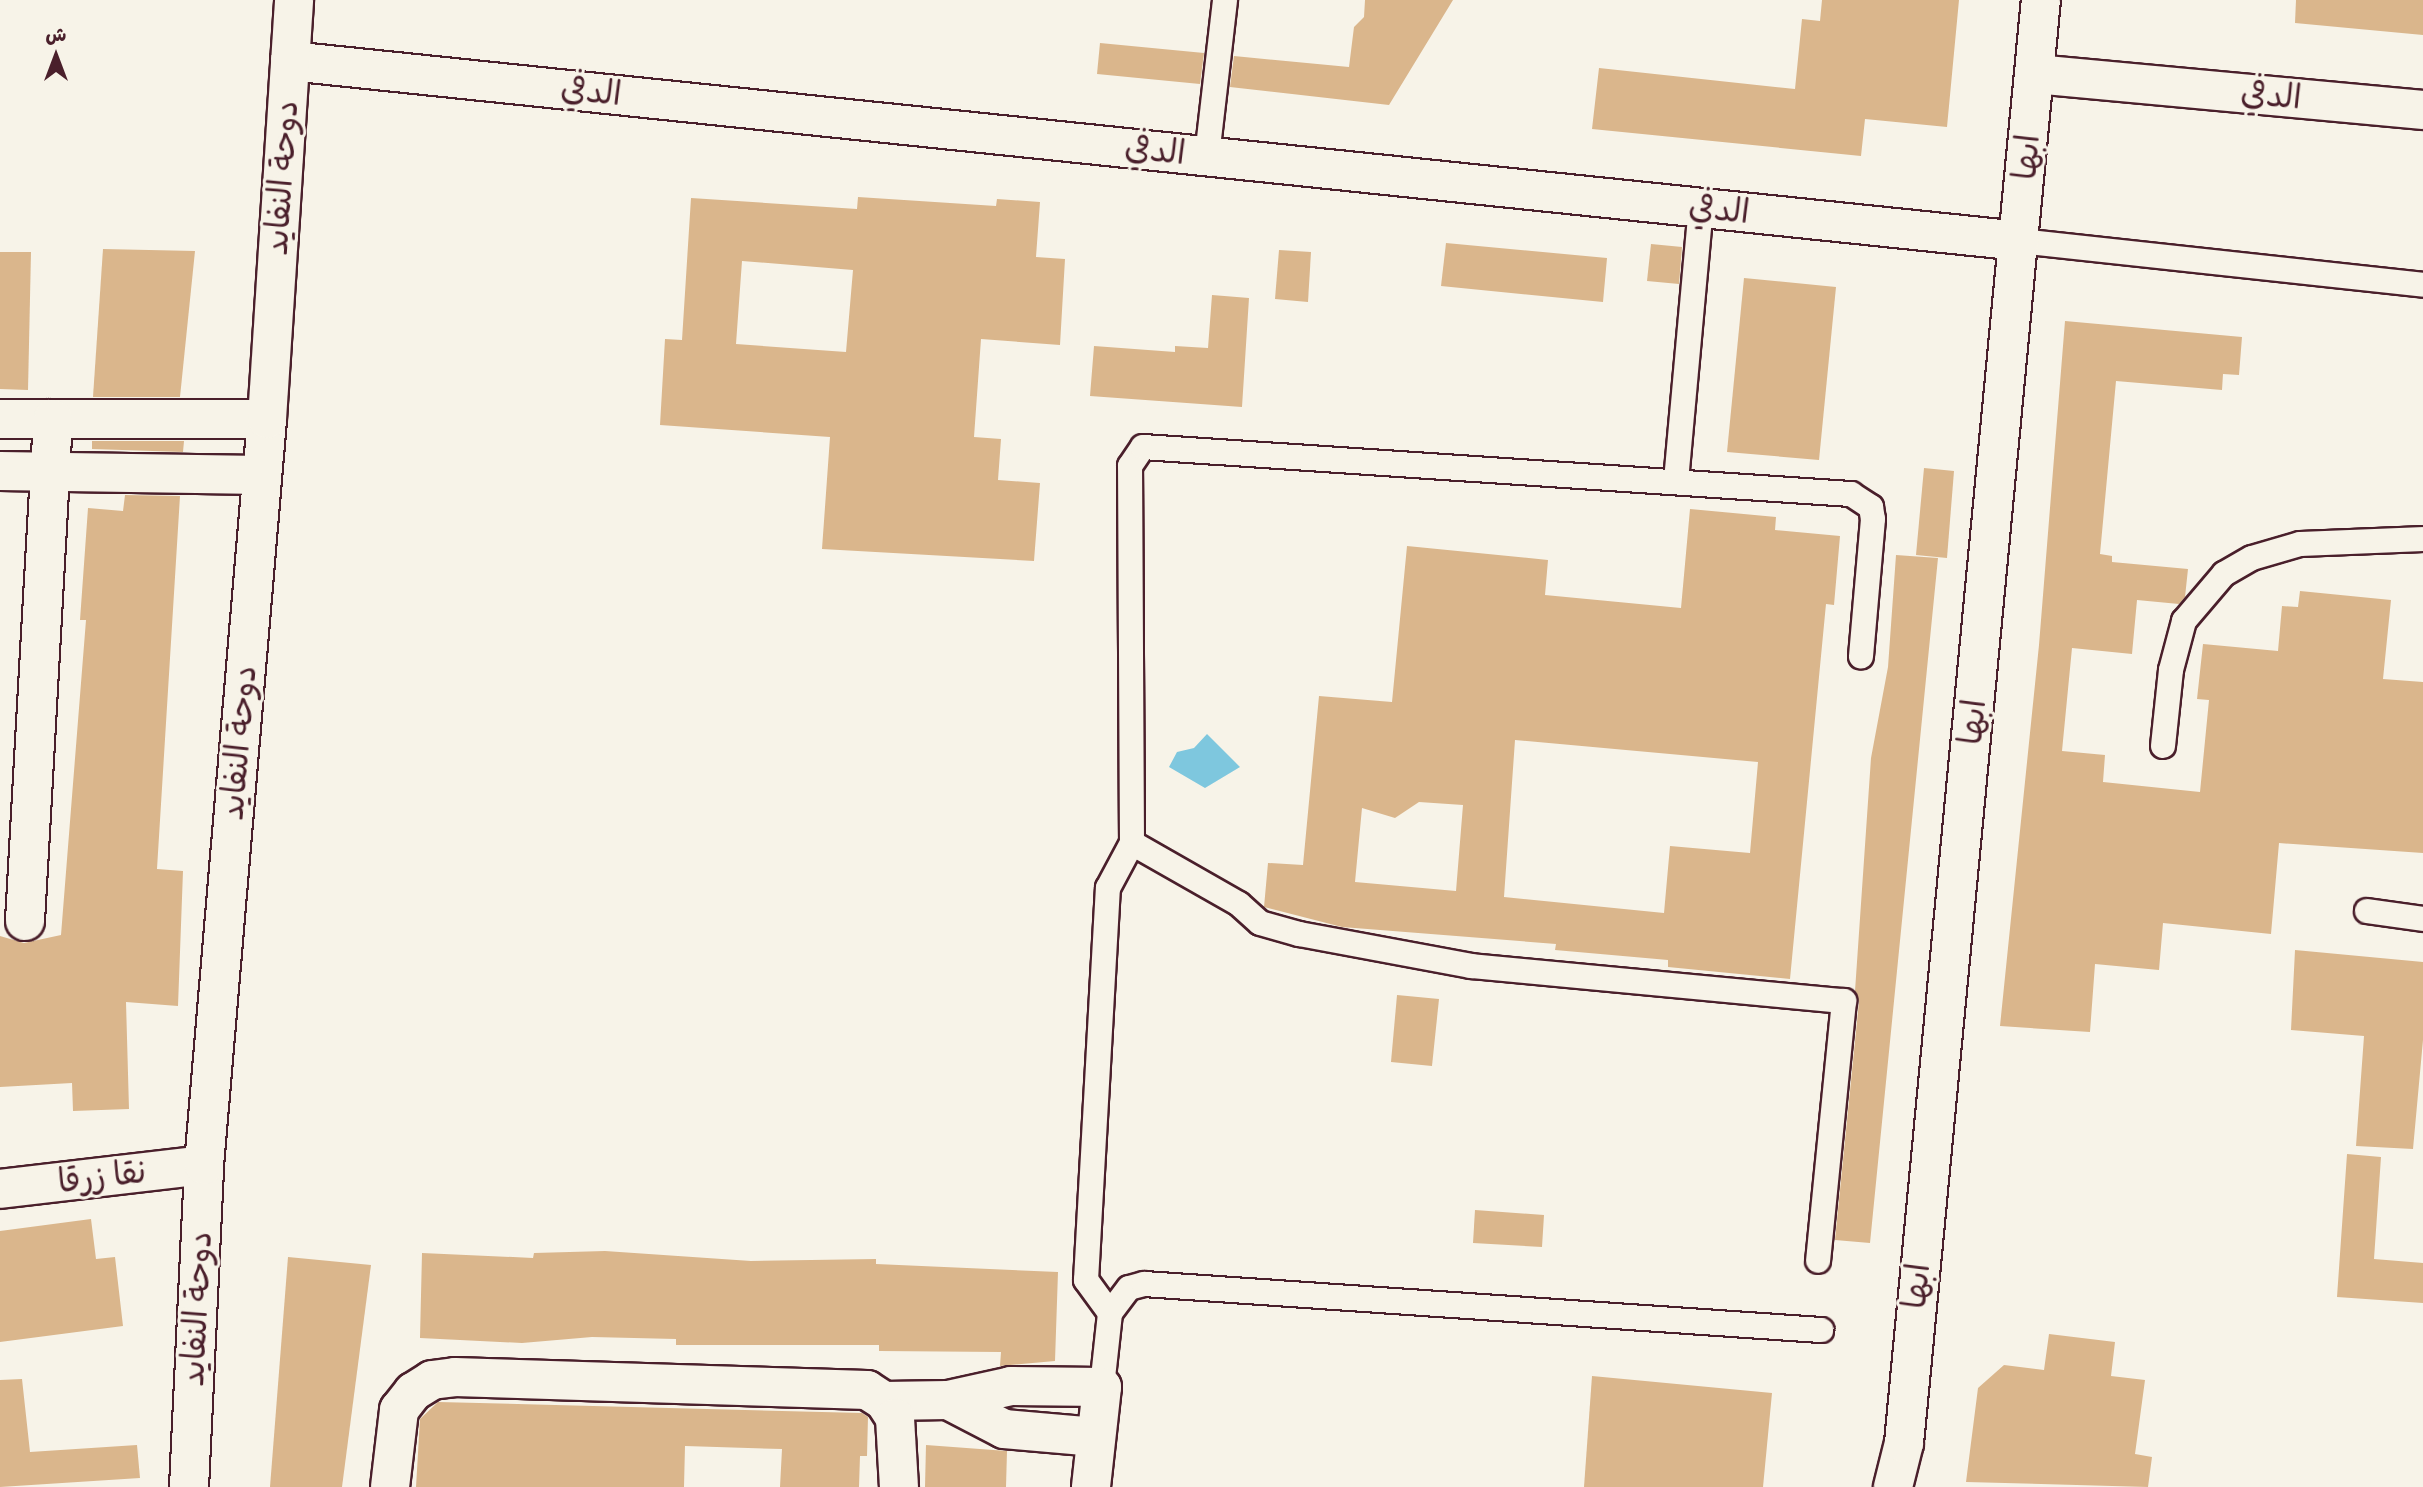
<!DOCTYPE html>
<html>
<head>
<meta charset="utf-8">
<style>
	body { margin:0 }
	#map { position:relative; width:2423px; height:1487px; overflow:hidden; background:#f7f3e8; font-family:Caveat,"Playpen Sans Arabic",sans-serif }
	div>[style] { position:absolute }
	.water>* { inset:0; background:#7ec7de }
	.building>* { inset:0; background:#dab68c }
	.roads { filter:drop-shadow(2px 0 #4a1f2b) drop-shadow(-2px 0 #4a1f2b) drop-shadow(0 2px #4a1f2b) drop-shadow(0 -2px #4a1f2b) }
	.service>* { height:24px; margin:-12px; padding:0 12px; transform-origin:12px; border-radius:12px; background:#f7f3e8 }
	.minor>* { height:38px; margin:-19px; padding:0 19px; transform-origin:19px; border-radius:19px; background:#f7f3e8 }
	span { translate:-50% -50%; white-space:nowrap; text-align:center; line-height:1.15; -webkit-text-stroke:6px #f7f3e8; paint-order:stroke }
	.street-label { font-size:33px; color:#4a1f2b }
	.north { position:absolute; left:21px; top:21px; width:70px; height:70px; -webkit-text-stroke:5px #f7f3e8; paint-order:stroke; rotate:0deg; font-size:19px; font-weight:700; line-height:28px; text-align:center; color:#4a1f2b }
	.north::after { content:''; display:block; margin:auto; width:24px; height:32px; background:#4a1f2b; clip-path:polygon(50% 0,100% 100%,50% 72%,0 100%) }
</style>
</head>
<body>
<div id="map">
	<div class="water">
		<i style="clip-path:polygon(1207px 734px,1240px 767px,1205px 788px,1169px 767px,1177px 752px,1194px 748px)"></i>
	</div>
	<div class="building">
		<i style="clip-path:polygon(1365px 0,1453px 0,1389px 105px,1230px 87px,1234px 56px,1349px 67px,1354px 27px,1364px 17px)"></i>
		<i style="clip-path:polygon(1822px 0,1959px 0,1947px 127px,1865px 119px,1861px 156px,1592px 129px,1599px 68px,1795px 89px,1802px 19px,1820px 21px)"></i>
		<i style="clip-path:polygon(2296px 0,2423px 0,2423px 35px,2295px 23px)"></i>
		<i style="clip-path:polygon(1100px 43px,1204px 53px,1200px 84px,1097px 74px)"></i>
		<i style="clip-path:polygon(evenodd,858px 197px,996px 206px,997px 199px,1040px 202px,1036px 257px,1065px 259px,1060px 345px,981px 339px,974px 437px,1001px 439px,998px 480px,1040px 483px,1034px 561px,822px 549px,830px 437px,660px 425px,665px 339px,682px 340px,691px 198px,857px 209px,858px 197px,742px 261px,853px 270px,846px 352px,736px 344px,742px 261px)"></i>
		<i style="clip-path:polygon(1446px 243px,1607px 258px,1603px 302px,1441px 286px)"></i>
		<i style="clip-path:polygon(1651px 244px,1682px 247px,1679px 284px,1647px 281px)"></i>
		<i style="clip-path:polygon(103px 249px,195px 251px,180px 397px,93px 397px)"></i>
		<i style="clip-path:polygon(1279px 250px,1311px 252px,1308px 302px,1275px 299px)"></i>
		<i style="clip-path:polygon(0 252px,31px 252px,28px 390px,0 389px)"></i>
		<i style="clip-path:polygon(1744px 278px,1836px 287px,1819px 460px,1727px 452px)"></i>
		<i style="clip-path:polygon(1212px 295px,1249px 298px,1242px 407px,1090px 396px,1094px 346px,1175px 352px,1175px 346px,1208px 348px)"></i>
		<i style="clip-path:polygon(2065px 321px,2242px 337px,2239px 375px,2223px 374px,2222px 390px,2116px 381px,2100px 554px,2112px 556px,2112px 562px,2188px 569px,2185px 597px,2179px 604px,2137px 600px,2132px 654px,2072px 648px,2062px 751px,2105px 755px,2103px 782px,2200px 792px,2209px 700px,2197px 699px,2203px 644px,2278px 651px,2282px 606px,2298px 607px,2300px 591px,2391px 600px,2383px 679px,2423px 682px,2423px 853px,2279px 843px,2271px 934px,2163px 923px,2159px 970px,2095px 964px,2090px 1032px,2000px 1026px,2039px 645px)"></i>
		<i style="clip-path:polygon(92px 441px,184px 441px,183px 452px,92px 449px)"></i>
		<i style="clip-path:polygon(1924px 468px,1954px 471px,1947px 558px,1916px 555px)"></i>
		<i style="clip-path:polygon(125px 495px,180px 496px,157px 869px,183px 871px,178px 1006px,126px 1002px,129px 1109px,73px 1111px,72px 1083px,0 1087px,0 936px,24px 943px,61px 935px,86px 620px,80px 620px,88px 508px,123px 511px)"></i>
		<i style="clip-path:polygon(evenodd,1690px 509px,1776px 517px,1775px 530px,1840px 536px,1834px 605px,1826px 604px,1790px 979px,1668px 967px,1668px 960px,1555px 950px,1556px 944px,1342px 927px,1264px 907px,1268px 863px,1303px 865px,1319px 696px,1392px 702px,1407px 546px,1548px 560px,1545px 595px,1681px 608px,1690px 509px,1515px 740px,1758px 762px,1750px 853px,1670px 846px,1664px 913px,1504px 897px,1515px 740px,1690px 509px,1419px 802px,1463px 805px,1456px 891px,1355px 882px,1362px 808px,1395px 818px,1419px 802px)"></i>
		<i style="clip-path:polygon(1896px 555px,1938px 558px,1870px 1243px,1835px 1240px,1859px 1002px,1855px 991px,1871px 758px,1888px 667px)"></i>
		<i style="clip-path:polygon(2295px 950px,2423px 962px,2423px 1040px,2413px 1149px,2356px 1146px,2364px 1036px,2291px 1030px)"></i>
		<i style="clip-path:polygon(1397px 995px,1439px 999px,1432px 1066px,1391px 1062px)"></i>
		<i style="clip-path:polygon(2347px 1154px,2381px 1157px,2374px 1259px,2423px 1263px,2423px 1303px,2337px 1297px)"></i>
		<i style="clip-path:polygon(1475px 1210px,1544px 1215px,1542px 1247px,1473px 1243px)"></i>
		<i style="clip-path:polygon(91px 1219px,96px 1259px,115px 1257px,123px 1326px,0 1342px,0 1231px)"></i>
		<i style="clip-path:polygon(605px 1251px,751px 1261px,876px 1259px,876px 1264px,1058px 1272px,1055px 1361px,1000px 1366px,1001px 1352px,879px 1351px,879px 1345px,676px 1345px,676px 1339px,592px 1337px,522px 1343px,420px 1338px,422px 1253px,533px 1258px,534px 1253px)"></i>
		<i style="clip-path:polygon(288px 1257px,371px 1265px,342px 1487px,270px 1487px)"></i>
		<i style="clip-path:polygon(2049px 1334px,2115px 1342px,2111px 1376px,2145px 1380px,2135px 1454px,2152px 1457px,2148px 1487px,1966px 1482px,1978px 1388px,2004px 1365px,2044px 1370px)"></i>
		<i style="clip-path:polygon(1592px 1376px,1772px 1393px,1763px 1487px,1584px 1487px)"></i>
		<i style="clip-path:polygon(22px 1379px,30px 1452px,137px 1445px,140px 1478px,0 1487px,0 1380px)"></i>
		<i style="clip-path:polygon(438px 1402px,862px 1413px,868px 1417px,867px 1456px,860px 1456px,859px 1487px,780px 1487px,782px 1449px,685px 1446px,684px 1487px,416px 1487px,420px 1419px)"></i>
		<i style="clip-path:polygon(926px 1445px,1007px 1451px,1006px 1487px,925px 1487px)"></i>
	</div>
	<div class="roads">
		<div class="service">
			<i style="left:1207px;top:156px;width:157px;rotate:-83.4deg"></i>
			<i style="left:2020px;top:241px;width:405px;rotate:6.2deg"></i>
			<i style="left:1676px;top:481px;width:274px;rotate:-84.8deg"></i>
			<i style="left:2163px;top:746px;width:76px;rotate:-84deg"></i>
			<i style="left:2171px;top:670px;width:51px;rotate:-75.1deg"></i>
			<i style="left:2184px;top:621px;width:62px;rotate:-49.6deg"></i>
			<i style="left:2224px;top:574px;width:32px;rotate:-30deg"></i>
			<i style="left:2252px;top:558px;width:50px;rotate:-16.3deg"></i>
			<i style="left:2300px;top:544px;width:123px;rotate:-2.3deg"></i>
			<i style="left:1132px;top:843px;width:123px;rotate:29.7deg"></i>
			<i style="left:1239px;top:904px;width:28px;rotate:42deg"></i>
			<i style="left:1260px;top:923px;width:41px;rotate:15.8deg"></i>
			<i style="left:1299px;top:934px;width:175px;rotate:10.5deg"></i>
			<i style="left:1471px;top:966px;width:375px;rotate:5.4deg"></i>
			<i style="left:1844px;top:1001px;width:261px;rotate:95.7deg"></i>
			<i style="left:2367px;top:911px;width:57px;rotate:8.1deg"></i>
			<i style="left:1110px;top:1313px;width:41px;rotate:-126deg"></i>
			<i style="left:1086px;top:1280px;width:393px;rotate:-86.8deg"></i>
			<i style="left:1108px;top:888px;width:51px;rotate:-61.9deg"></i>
			<i style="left:1132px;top:843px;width:377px;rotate:-90.3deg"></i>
			<i style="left:1130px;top:466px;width:23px;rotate:-56deg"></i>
			<i style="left:1143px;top:447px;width:710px;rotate:3.8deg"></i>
			<i style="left:1851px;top:494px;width:24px;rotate:33deg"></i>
			<i style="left:1871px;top:507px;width:12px;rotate:81deg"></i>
			<i style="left:1873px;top:519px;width:138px;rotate:95deg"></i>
			<i style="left:1102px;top:1387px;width:74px;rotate:-83.8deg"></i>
			<i style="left:1110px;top:1313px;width:31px;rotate:-53deg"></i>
			<i style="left:1129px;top:1288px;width:16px;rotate:-15deg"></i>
			<i style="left:1144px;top:1284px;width:679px;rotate:3.89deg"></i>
		</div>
		<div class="minor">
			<i style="left:290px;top:61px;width:1739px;rotate:5.94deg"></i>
			<i style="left:2035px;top:74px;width:390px;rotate:5.3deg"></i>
			<i style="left:0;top:419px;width:267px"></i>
			<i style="left:0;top:471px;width:262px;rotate:0.9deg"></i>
			<i style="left:25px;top:921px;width:503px;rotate:-86.81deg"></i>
			<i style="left:0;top:1189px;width:205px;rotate:-6.7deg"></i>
			<i style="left:948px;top:1400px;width:65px;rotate:-12.5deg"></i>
			<i style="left:1011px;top:1386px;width:91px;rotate:0.6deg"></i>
			<i style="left:1102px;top:1387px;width:101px;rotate:96.3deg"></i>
			<i style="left:884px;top:1401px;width:64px;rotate:-0.9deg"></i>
			<i style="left:948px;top:1400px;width:63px;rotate:27.4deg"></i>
			<i style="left:1004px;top:1429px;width:92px;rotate:5deg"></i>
			<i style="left:189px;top:1487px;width:322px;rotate:-87.3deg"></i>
			<i style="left:204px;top:1165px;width:749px;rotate:-85.17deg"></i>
			<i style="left:267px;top:419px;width:420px;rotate:-86.3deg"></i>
			<i style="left:390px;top:1487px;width:78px;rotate:-83.3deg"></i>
			<i style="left:399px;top:1410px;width:23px;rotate:-52deg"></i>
			<i style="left:413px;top:1392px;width:22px;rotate:-32deg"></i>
			<i style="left:432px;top:1380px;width:23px;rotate:-7deg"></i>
			<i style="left:455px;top:1377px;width:412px;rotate:1.8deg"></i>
			<i style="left:867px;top:1390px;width:20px;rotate:33deg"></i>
			<i style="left:884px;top:1401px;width:20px;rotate:57deg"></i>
			<i style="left:895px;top:1418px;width:69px;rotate:86.7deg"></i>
			<i style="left:1893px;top:1487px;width:45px;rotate:-76deg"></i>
			<i style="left:1904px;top:1443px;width:1449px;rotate:-84.58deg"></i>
		</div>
	</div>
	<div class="street-label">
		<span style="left:591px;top:92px;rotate:6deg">الدفي</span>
		<span style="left:2271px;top:96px;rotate:5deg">الدفي</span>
		<span style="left:1155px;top:151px;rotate:6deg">الدفي</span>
		<span style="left:2027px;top:157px;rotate:-85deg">ابها</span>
		<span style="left:282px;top:178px;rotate:-86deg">دوحة النفايد</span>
		<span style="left:1719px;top:210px;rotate:6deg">الدفي</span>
		<span style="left:1973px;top:722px;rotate:-84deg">ابها</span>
		<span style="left:239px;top:743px;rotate:-85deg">دوحة النفايد</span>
		<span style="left:102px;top:1177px;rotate:-7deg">نقا زرقا</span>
		<span style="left:1917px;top:1286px;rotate:-84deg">ابها</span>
		<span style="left:197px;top:1309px;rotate:-87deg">دوحة النفايد</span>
	</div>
	<div class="north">ش</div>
</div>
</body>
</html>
